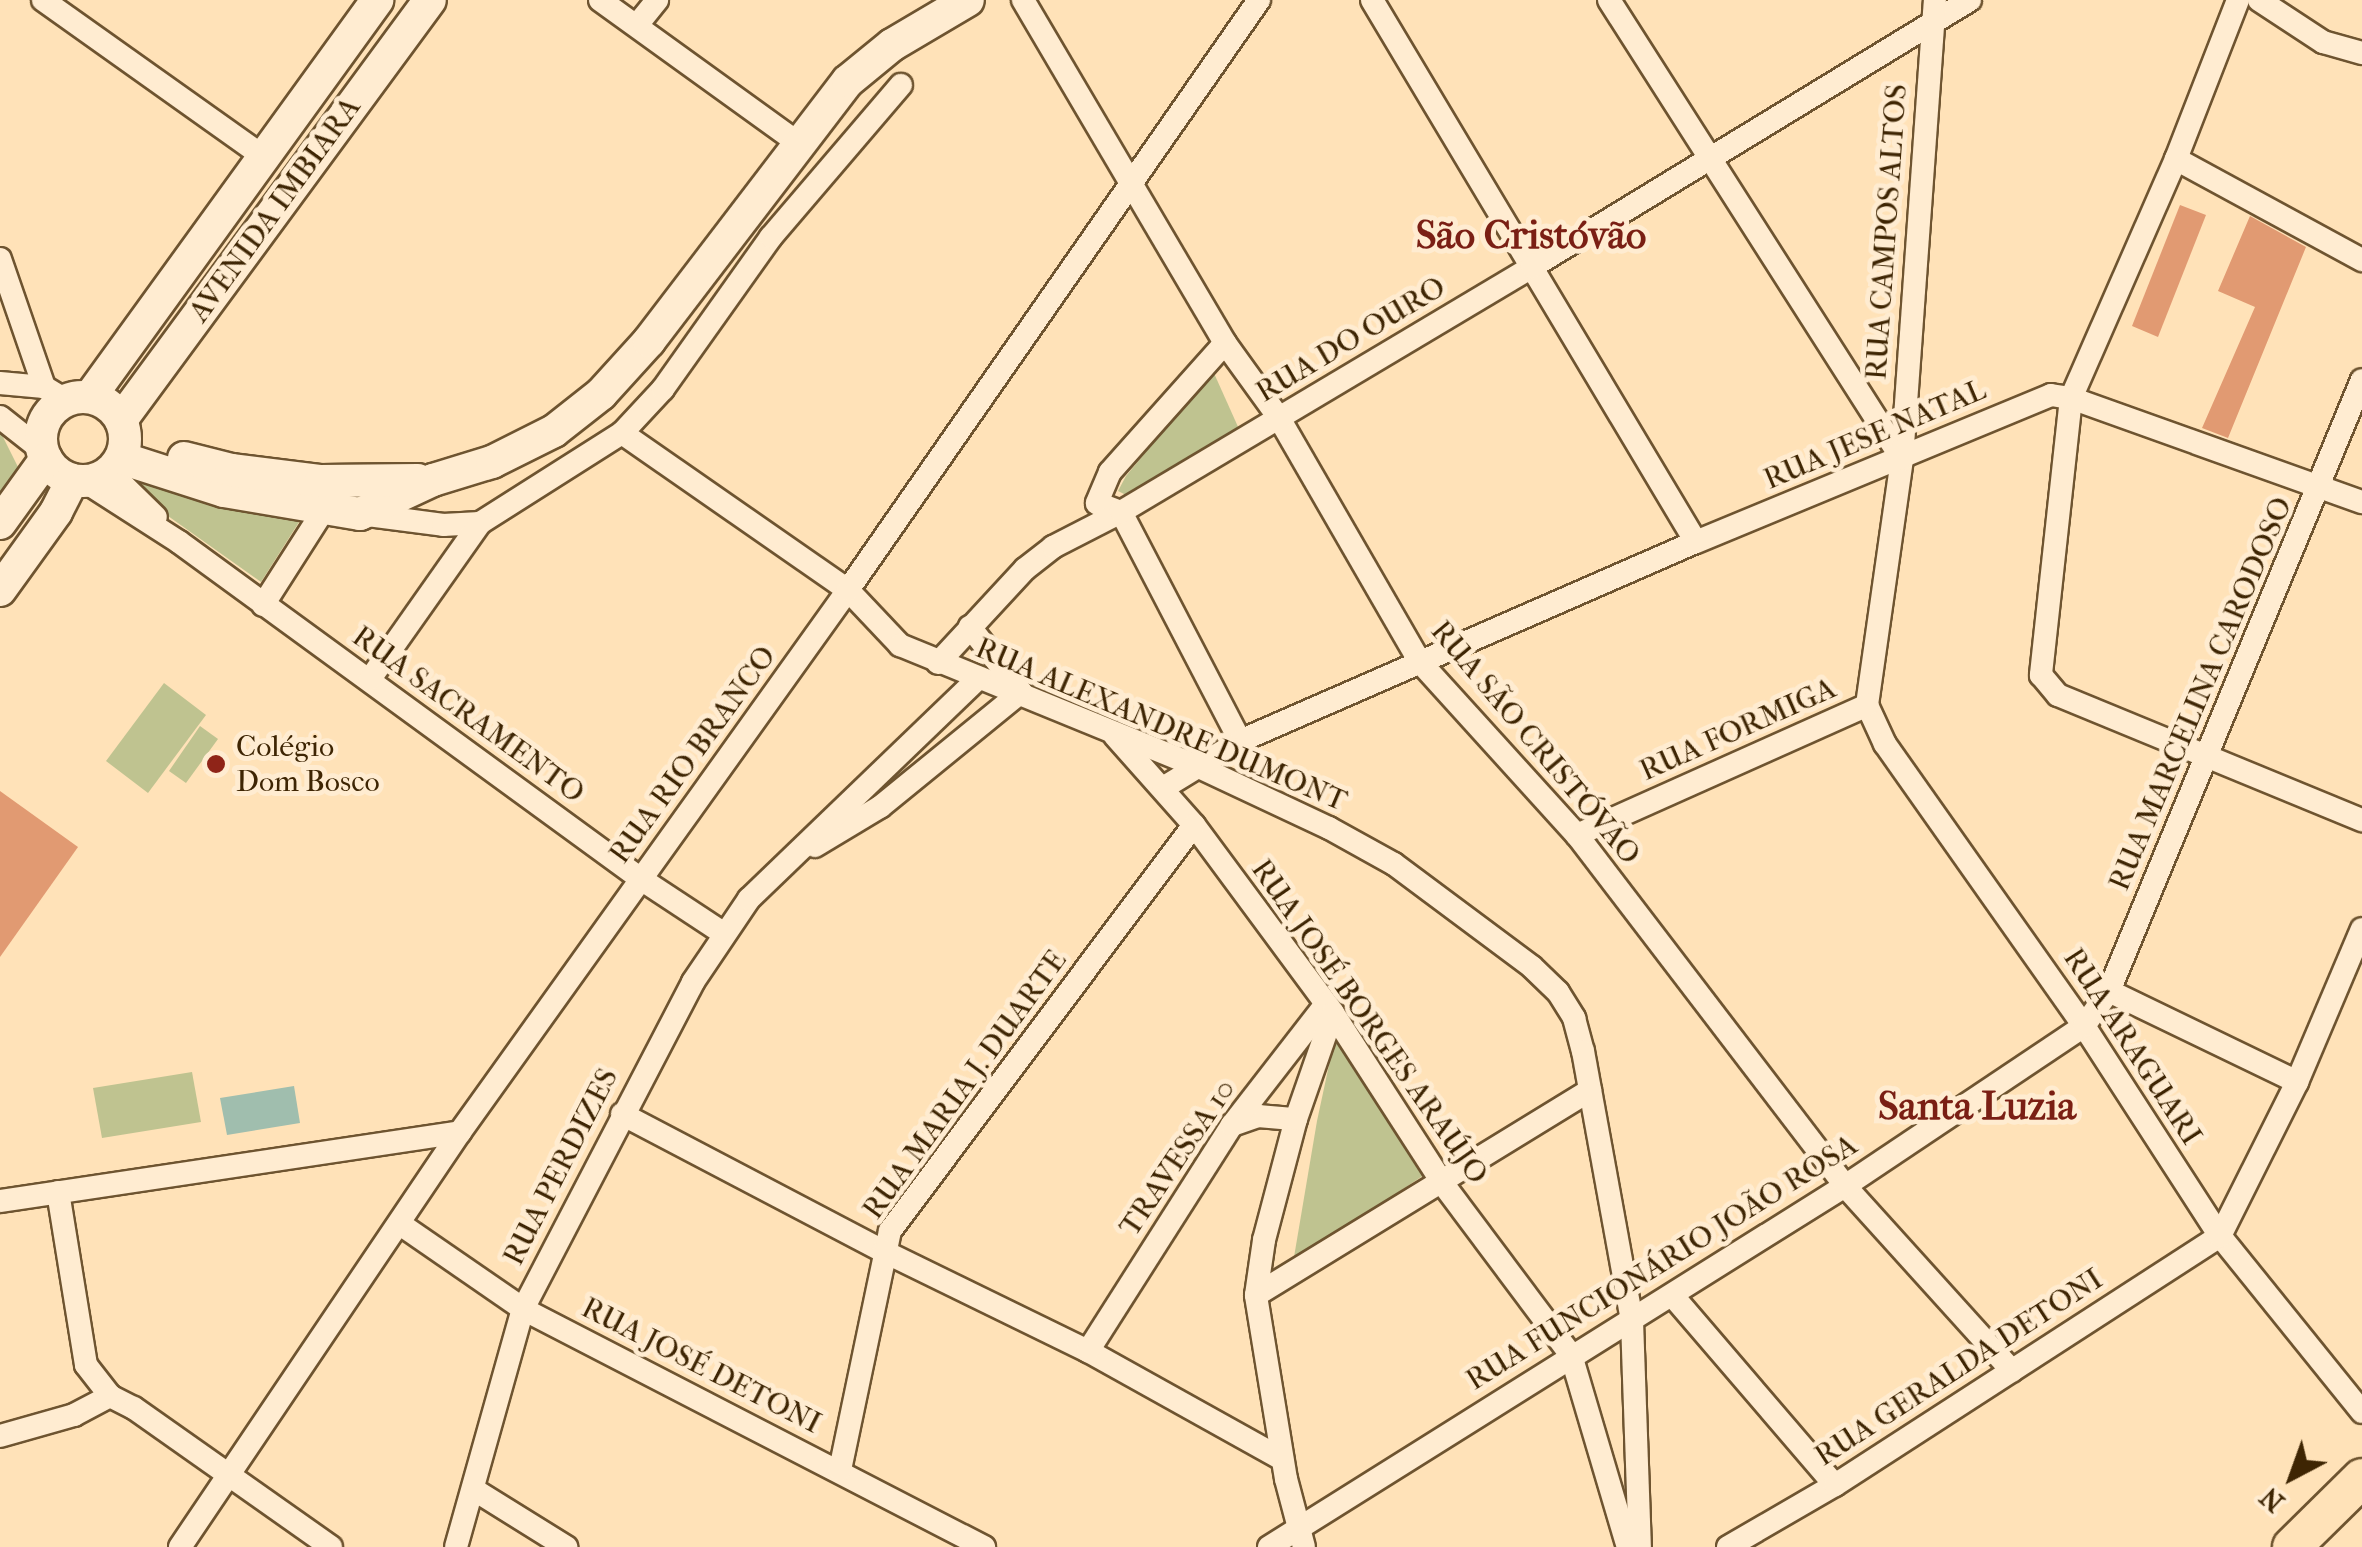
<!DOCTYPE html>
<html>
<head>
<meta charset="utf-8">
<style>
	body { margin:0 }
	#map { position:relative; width:2362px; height:1547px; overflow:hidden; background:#ffe2b8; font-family:"IM FELL French Canon",serif }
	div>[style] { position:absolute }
	.green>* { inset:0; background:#bfc390 }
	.water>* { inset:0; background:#a0beae }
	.building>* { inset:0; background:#e19a72 }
	.roads { filter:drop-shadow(2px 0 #6e5430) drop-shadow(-2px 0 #6e5430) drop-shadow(0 2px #6e5430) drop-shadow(0 -2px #6e5430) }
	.minor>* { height:22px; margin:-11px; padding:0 11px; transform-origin:11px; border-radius:11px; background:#ffecd1 }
	.secondary>* { height:32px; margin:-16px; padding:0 16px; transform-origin:16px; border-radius:16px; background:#ffecd1 }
	.secondary>.ring { margin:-16px; padding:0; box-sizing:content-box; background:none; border:32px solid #ffecd1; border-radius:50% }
	.primary>* { height:38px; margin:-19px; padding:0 19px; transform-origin:19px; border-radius:19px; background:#ffe2b8 }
	.dots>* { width:28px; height:28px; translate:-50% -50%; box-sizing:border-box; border:5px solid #ffecd1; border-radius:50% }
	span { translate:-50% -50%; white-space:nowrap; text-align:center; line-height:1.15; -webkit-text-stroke:10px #ffecd1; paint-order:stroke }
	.street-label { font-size:30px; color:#3e2503 }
	.poi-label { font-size:30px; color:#3e2503 }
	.left { translate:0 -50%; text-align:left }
	.district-label { font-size:40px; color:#7a1f14; font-weight:700 }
	.north { position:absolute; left:2242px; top:1427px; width:100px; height:100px; -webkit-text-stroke:8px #ffecd1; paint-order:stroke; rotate:221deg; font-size:28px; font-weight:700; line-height:40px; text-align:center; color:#3e2503 }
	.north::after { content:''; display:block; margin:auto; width:35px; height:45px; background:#3e2503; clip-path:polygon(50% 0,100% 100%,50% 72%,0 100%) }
</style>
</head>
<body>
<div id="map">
	<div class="green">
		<i style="clip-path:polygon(1213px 371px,1239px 429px,1126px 495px,1118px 491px,1126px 476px)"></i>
		<i style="clip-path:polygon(0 431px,20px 471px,0 500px)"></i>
		<i style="clip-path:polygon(135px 479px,301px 519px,261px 582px,161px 511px)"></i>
		<i style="clip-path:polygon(164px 683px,206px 715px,148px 793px,106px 761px)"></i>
		<i style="clip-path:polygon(200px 726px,218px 739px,186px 783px,169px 771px)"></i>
		<i style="clip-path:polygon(1335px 1037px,1424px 1175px,1293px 1263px,1317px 1121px)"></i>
		<i style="clip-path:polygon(192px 1072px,201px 1122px,102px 1138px,93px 1088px)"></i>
	</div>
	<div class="water">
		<i style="clip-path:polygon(294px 1086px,300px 1123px,227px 1135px,220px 1098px)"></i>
	</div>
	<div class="building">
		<i style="clip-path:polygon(2180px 205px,2206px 215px,2158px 337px,2132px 326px)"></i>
		<i style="clip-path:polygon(2250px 216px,2306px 247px,2228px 438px,2202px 428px,2255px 307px,2218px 291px)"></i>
		<i style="clip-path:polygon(0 791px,78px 847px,0 957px)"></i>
	</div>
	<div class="roads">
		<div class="minor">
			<i style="left:43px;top:0;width:267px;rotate:35.4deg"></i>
			<i style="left:600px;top:0;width:248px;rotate:35.8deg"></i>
			<i style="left:1023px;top:0;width:398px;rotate:59.5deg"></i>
			<i style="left:1225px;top:343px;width:92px;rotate:54.2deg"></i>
			<i style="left:1279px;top:418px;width:282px;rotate:60deg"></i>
			<i style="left:1420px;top:662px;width:234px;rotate:47.8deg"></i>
			<i style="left:1577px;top:835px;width:442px;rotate:52.6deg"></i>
			<i style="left:1845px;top:1186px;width:249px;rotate:47.9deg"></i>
			<i style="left:1372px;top:0;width:631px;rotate:59.13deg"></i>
			<i style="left:1609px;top:0;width:545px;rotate:57.45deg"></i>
			<i style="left:2238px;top:0;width:171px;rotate:111.3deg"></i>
			<i style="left:2176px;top:159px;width:261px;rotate:113.7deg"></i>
			<i style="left:2071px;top:398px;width:279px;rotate:96.2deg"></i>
			<i style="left:2041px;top:675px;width:26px;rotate:50deg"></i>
			<i style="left:2058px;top:695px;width:329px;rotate:22.4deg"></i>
			<i style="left:2259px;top:0;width:77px;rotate:33.3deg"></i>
			<i style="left:2323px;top:42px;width:41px;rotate:15.8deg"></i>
			<i style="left:637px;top:25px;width:32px;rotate:-51deg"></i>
			<i style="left:2176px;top:159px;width:212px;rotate:28.5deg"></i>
			<i style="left:0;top:259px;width:135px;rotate:71deg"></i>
			<i style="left:1225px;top:343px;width:173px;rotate:131.7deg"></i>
			<i style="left:1110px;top:472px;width:34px;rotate:113deg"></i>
			<i style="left:1097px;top:503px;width:26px;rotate:21deg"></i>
			<i style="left:1121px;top:512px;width:258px;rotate:62.5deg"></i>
			<i style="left:0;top:383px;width:44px;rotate:5.2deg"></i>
			<i style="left:44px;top:387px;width:26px;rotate:31deg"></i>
			<i style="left:0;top:417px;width:53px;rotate:38.2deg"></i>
			<i style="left:622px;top:433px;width:275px;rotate:34.8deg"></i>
			<i style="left:848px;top:590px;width:76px;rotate:46.6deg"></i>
			<i style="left:900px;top:645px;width:321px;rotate:22.2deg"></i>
			<i style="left:1197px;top:766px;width:146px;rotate:25.2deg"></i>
			<i style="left:1329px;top:828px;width:74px;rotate:29deg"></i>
			<i style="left:1394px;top:864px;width:172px;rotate:36.7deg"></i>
			<i style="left:1532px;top:967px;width:36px;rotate:44deg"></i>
			<i style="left:1558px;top:992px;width:31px;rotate:58deg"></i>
			<i style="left:1574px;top:1018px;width:34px;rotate:75deg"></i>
			<i style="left:1583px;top:1051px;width:274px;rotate:79.7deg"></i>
			<i style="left:1632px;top:1321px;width:226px;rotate:88deg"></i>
			<i style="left:110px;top:472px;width:64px;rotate:44.4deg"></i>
			<i style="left:84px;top:481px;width:113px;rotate:32.7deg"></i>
			<i style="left:179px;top:542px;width:572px;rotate:36.11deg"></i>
			<i style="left:641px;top:879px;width:98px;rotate:33.4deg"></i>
			<i style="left:360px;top:514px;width:84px;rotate:7.5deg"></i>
			<i style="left:443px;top:525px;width:37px;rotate:-3deg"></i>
			<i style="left:480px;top:523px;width:168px;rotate:-32.4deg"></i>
			<i style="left:622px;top:433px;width:60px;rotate:-47deg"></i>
			<i style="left:663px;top:389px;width:186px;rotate:-54.6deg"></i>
			<i style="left:771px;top:237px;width:200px;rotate:-49.5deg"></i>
			<i style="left:263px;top:605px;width:112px;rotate:-57.4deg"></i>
			<i style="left:938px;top:663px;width:128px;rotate:-47.2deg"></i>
			<i style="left:1025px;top:569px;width:36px;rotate:-38deg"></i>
			<i style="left:1053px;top:547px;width:76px;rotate:-27.2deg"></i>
			<i style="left:1121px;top:512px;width:478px;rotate:-30.8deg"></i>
			<i style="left:1532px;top:267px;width:513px;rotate:-31.37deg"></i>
			<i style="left:370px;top:679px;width:191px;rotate:-54.8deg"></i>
			<i style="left:1867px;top:705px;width:43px;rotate:65.2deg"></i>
			<i style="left:1885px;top:744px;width:345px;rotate:54.8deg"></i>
			<i style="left:2084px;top:1026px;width:250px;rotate:57.1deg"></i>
			<i style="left:2220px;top:1236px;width:226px;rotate:51.1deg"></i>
			<i style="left:1867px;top:705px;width:248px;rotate:-81.9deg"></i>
			<i style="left:1902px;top:459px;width:460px;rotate:-85.9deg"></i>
			<i style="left:1115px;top:736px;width:119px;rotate:48.4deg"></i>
			<i style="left:1194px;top:825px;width:234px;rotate:53.5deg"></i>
			<i style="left:1333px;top:1013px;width:203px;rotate:57.2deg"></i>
			<i style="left:1443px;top:1184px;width:214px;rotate:53.2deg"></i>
			<i style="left:1571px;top:1355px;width:200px;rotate:73.5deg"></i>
			<i style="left:1163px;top:788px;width:90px;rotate:-31.4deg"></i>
			<i style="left:1240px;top:741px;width:498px;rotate:-23.6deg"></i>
			<i style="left:1696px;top:542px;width:384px;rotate:-22.5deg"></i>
			<i style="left:2051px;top:395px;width:20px;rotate:9deg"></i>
			<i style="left:2071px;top:398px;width:309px;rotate:19.7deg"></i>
			<i style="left:1577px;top:835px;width:318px;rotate:-24.1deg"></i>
			<i style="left:815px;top:846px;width:76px;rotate:-31deg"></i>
			<i style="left:880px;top:807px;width:182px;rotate:-39.2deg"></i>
			<i style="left:1021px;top:692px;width:83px;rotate:-128.1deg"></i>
			<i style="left:2109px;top:991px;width:209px;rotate:25.8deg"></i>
			<i style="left:622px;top:1114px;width:295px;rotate:27.7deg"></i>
			<i style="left:883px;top:1251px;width:228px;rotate:26deg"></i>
			<i style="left:1088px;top:1351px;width:222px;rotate:29.1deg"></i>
			<i style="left:1232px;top:1125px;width:28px;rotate:-19deg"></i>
			<i style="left:1258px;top:1116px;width:38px;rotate:5deg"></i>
			<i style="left:58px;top:1192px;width:175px;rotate:80.8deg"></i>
			<i style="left:86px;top:1365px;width:39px;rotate:52deg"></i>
			<i style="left:110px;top:1396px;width:27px;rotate:27deg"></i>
			<i style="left:134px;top:1408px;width:241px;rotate:35.2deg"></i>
			<i style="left:0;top:1201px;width:465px;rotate:-8.5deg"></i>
			<i style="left:400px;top:1224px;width:150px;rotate:34.6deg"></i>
			<i style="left:523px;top:1309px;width:519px;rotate:27.31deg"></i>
			<i style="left:1256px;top:1295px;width:392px;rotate:-31.5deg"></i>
			<i style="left:1672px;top:1295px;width:250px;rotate:49.4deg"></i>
			<i style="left:1088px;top:1351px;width:268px;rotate:-57.5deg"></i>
			<i style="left:1232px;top:1125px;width:153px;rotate:-52.2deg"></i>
			<i style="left:0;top:1436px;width:77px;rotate:-15.8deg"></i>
			<i style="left:74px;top:1415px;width:41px;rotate:-27.8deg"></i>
			<i style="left:840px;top:1470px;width:244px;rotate:-78.2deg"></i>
			<i style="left:890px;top:1231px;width:507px;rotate:-53.18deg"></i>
			<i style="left:473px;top:1489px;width:110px;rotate:31.9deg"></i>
			<i style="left:180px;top:1547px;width:501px;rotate:-55.99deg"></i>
			<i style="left:460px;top:1132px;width:667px;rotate:-54.4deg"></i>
			<i style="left:848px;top:590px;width:719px;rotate:-55.14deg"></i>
			<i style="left:456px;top:1547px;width:247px;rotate:-74.3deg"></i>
			<i style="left:523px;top:1309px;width:369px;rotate:-62.5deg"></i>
			<i style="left:693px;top:982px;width:100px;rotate:-56deg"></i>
			<i style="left:749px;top:899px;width:319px;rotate:-43.9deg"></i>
			<i style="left:1269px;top:1547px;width:680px;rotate:-32.08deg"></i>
			<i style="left:1845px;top:1186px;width:288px;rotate:-33.8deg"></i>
			<i style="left:2084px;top:1026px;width:43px;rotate:-54.5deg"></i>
			<i style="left:2109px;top:991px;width:661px;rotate:-67.51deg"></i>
			<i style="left:1304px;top:1547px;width:70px;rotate:-104.8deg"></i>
			<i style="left:1286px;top:1479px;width:186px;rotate:-99.3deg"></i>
			<i style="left:1256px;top:1295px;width:56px;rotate:-81.7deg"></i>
			<i style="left:1264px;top:1240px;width:125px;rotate:-75.2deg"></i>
			<i style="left:1296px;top:1119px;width:112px;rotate:-70.8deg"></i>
			<i style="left:1728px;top:1547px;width:124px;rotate:-30.1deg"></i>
			<i style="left:1835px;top:1485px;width:459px;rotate:-32.9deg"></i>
			<i style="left:2220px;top:1236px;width:172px;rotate:-63.4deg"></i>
			<i style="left:2297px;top:1082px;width:166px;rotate:-67deg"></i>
		</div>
		<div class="secondary">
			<i class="ring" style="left:41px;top:397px;width:52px;height:52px"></i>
			<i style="left:90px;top:397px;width:490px;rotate:-54.1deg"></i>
			<i style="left:121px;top:420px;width:521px;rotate:-53.66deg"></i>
			<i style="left:121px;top:458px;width:108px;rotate:17.8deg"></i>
			<i style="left:224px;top:491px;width:138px;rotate:9.6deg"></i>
			<i style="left:360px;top:514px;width:81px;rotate:-25deg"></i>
			<i style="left:433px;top:480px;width:62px;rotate:-17deg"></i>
			<i style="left:492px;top:462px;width:69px;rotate:-26.6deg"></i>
			<i style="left:554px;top:431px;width:60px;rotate:-38.2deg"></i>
			<i style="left:601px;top:394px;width:72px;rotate:-47.8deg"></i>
			<i style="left:649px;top:341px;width:327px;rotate:-52.6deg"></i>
			<i style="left:848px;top:81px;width:57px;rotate:-39.3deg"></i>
			<i style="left:892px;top:45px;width:88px;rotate:-30.6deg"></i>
			<i style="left:184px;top:458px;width:49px;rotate:14.3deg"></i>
			<i style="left:231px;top:470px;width:91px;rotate:7deg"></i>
			<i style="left:321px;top:481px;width:97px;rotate:-0.6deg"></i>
			<i style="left:0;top:523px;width:79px;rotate:-54.3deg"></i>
			<i style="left:0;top:590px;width:96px;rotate:-54.3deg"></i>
			<i style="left:56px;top:512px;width:36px;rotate:-63deg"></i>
		</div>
		<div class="primary">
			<i style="left:2292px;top:1547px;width:98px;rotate:-44.6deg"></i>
		</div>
	</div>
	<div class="dots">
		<i style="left:216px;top:764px;background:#8f2418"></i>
	</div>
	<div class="street-label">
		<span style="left:275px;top:210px;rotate:-54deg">AVENIDA IMBIARA</span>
		<span style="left:1887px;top:232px;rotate:-86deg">RUA CAMPOS ALTOS</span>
		<span style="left:1351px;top:340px;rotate:-31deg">RUA DO OURO</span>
		<span style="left:1875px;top:435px;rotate:-23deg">RUA JESE NATAL</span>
		<span style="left:2201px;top:694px;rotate:-67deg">RUA MARCELINA CARODOSO</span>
		<span style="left:468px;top:715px;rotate:36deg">RUA SACRAMENTO</span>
		<span style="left:1161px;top:725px;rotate:23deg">RUA ALEXANDRE DUMONT</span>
		<span style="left:1738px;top:730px;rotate:-24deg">RUA FORMIGA</span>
		<span style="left:1535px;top:743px;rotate:50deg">RUA SÃO CRISTÓVÃO</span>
		<span style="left:693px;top:755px;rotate:-54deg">RUA RIO BRANCO</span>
		<span style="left:1369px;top:1022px;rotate:55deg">RUA JOSÉ BORGES ARAÚJO</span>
		<span style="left:2132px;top:1047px;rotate:57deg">RUA ARAGUARI</span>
		<span style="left:965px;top:1085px;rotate:-54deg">RUA MARIA J. DUARTE</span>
		<span style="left:1178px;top:1158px;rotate:-56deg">TRAVESSA 10</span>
		<span style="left:561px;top:1167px;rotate:-63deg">RUA PERDIZES</span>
		<span style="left:1662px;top:1263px;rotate:-32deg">RUA FUNCIONÁRIO JOÃO ROSA</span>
		<span style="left:701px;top:1366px;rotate:27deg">RUA JOSÉ DETONI</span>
		<span style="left:1959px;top:1368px;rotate:-33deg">RUA GERALDA DETONI</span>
	</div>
	<div class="poi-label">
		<span class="left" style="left:236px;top:764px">Colégio<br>Dom Bosco</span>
	</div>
	<div class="district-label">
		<span style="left:1531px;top:235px">São Cristóvão</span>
		<span style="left:1977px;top:1106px">Santa Luzia</span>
	</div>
	<div class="north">N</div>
</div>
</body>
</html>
